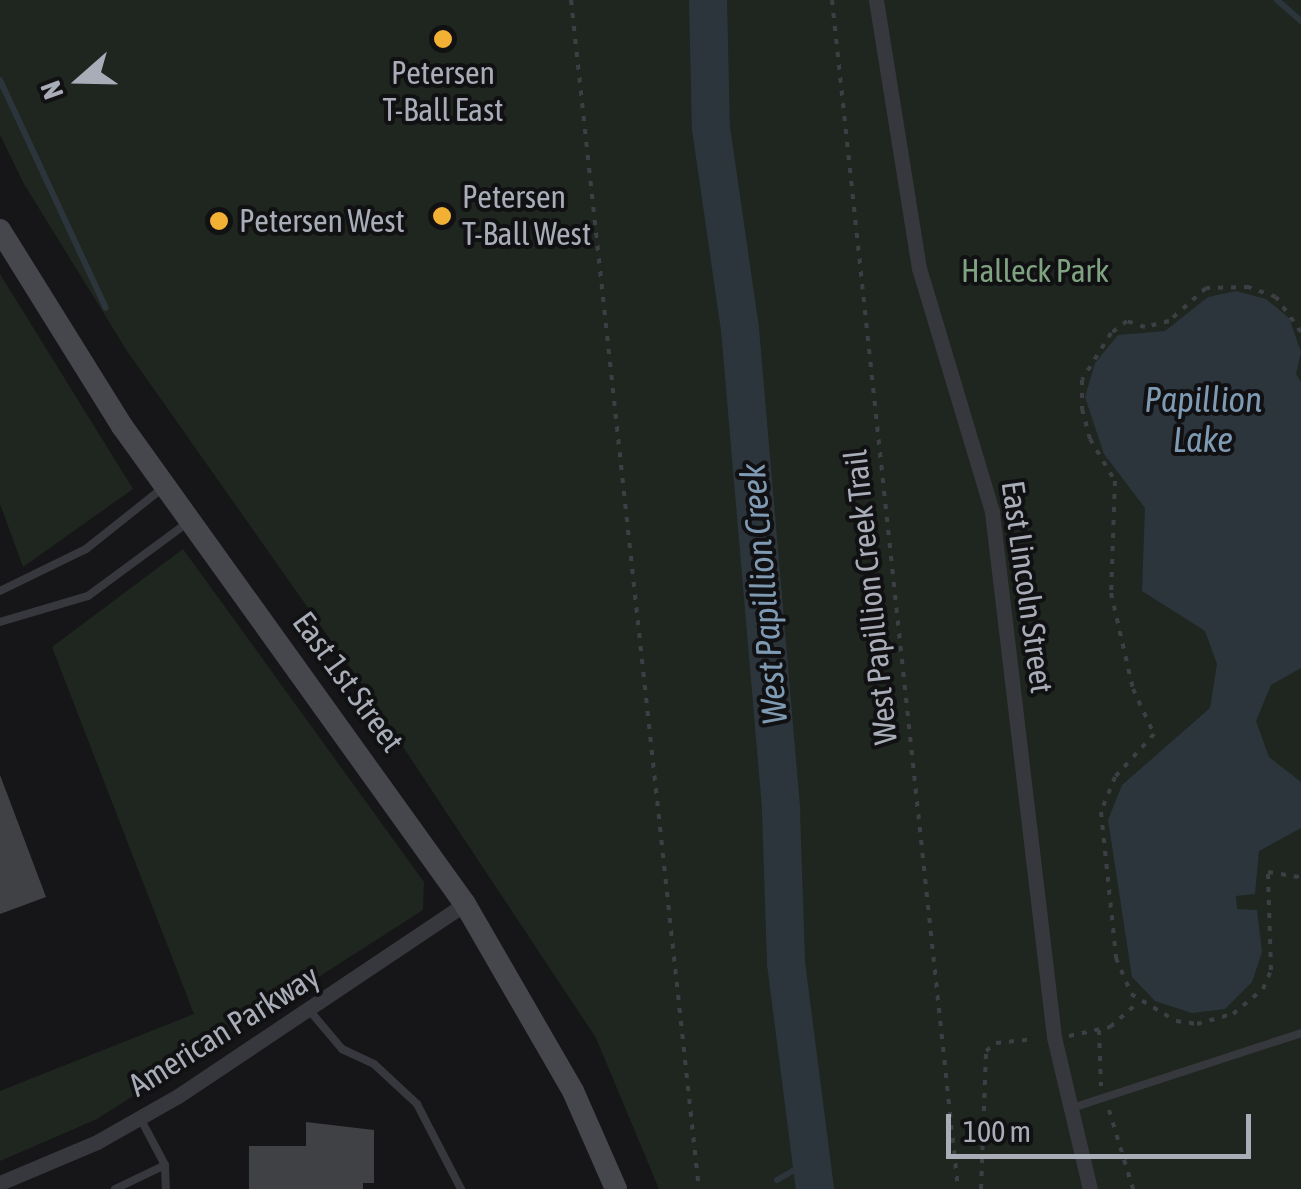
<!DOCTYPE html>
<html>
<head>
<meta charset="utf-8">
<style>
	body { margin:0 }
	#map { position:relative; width:1301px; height:1189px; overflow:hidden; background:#161618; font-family:"Asap Condensed",sans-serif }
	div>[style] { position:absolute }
	.green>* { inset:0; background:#1e261f }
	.water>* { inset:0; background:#2c353c }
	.stream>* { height:6px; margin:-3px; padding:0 3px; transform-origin:3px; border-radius:3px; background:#2c353c }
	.river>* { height:38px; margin:-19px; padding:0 19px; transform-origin:19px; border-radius:19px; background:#2c353c }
	.building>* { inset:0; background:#404145 }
	.path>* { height:4px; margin-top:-2px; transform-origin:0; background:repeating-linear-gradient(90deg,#3d3f44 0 5px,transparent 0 13px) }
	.lane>* { height:8px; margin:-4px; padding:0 4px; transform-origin:4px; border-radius:4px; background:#37383d }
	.street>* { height:15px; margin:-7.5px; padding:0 7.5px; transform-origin:7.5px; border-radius:7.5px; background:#37383d }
	.secondary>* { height:22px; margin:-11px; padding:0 11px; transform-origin:11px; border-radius:11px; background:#45474d }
	.dots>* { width:28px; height:28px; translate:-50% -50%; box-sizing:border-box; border:5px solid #111113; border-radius:50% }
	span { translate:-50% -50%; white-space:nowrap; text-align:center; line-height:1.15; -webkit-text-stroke:8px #111113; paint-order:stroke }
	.poi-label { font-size:32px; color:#a8adb8 }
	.left { translate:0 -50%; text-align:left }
	.park-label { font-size:32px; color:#7fa381 }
	.street-label { font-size:32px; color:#a8adb8 }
	.water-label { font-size:35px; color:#7f9bb3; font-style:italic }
	.north { position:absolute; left:30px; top:30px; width:100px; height:100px; -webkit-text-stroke:8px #111113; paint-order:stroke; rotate:250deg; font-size:28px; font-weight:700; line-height:40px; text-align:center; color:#a8adb8 }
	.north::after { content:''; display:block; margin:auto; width:35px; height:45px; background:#a8adb8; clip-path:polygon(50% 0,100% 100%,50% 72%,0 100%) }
	.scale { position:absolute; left:946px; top:1114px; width:305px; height:45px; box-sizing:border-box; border:5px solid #a8adb8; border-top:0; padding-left:12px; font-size:30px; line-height:35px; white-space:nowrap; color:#a8adb8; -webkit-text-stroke:8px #111113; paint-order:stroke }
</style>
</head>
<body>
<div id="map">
	<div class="green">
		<i style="clip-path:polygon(0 0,1301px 0,1301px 1189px,659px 1189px,596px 1038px,356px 676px,127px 351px,24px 184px,0 135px)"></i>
		<i style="clip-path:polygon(0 274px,133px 489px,23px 567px,0 504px)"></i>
		<i style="clip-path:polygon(183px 549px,424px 882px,423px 910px,97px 1119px,0 1161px,0 1091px,194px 1014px,52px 647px)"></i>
	</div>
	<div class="water">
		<i style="clip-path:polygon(1236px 291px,1266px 299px,1289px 318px,1301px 352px,1296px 374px,1301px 382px,1301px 668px,1271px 685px,1256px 721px,1269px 757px,1301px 782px,1301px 828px,1259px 851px,1255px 894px,1236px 896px,1237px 909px,1257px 910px,1262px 952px,1252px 982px,1225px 1009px,1192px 1013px,1155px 1001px,1132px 977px,1108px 820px,1122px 785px,1210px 708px,1217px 664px,1205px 631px,1142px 591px,1145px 508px,1104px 454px,1085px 397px,1095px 363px,1118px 335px,1165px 331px,1208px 297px)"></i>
	</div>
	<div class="stream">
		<i style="left:1277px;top:0;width:32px;rotate:41deg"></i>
		<i style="left:0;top:80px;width:251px;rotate:65.1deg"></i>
		<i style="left:777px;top:1180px;width:39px;rotate:-30deg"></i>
	</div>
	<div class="river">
		<i style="left:708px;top:0;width:128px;rotate:88.7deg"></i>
		<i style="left:711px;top:128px;width:203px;rotate:81.8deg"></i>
		<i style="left:740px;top:329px;width:484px;rotate:85.1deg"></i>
		<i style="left:781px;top:811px;width:152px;rotate:88.1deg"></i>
		<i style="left:786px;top:963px;width:228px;rotate:82.7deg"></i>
	</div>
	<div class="building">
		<i style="clip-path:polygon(0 775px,46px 897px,0 914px)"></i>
		<i style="clip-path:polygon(306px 1122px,374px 1130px,374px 1183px,363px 1183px,363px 1189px,249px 1189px,249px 1146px,306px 1146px)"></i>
	</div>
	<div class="path">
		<i style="left:571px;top:0;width:1196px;rotate:83.86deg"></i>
		<i style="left:832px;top:0;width:1196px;rotate:83.95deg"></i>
		<i style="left:1301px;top:332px;width:43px;rotate:-125.5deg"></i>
		<i style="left:1276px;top:297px;width:29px;rotate:-160deg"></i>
		<i style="left:1249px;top:287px;width:43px;rotate:178.7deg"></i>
		<i style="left:1206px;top:288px;width:50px;rotate:138.3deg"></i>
		<i style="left:1169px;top:321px;width:25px;rotate:166deg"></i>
		<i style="left:1145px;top:327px;width:19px;rotate:-162deg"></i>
		<i style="left:1127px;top:321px;width:20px;rotate:143deg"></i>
		<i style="left:1111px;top:333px;width:55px;rotate:121.7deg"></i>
		<i style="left:1082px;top:380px;width:29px;rotate:90deg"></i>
		<i style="left:1082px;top:409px;width:31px;rotate:75deg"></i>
		<i style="left:1090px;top:439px;width:49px;rotate:59.2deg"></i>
		<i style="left:1115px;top:481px;width:112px;rotate:92deg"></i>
		<i style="left:1111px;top:593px;width:98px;rotate:77.1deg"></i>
		<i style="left:1133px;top:689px;width:50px;rotate:65deg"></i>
		<i style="left:1154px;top:734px;width:58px;rotate:132.2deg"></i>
		<i style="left:1115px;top:777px;width:38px;rotate:112deg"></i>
		<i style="left:1101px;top:812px;width:147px;rotate:84.1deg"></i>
		<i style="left:1116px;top:958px;width:39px;rotate:67deg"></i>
		<i style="left:1131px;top:994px;width:52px;rotate:31deg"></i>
		<i style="left:1176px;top:1021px;width:21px;rotate:8deg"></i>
		<i style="left:1197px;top:1024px;width:37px;rotate:-16deg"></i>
		<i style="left:1233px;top:1014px;width:39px;rotate:-40deg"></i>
		<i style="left:1263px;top:989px;width:21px;rotate:-67deg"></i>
		<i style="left:1271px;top:970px;width:98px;rotate:-91.8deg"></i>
		<i style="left:1268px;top:872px;width:33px;rotate:9deg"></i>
		<i style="left:1099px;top:1030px;width:56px;rotate:88deg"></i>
		<i style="left:1069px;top:1036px;width:42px;rotate:-12.4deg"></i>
		<i style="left:1110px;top:1027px;width:38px;rotate:-41deg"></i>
		<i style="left:1109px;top:1110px;width:83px;rotate:73.1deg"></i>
		<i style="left:981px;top:1189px;width:138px;rotate:-87.9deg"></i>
		<i style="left:986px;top:1051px;width:13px;rotate:-39deg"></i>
		<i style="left:996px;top:1043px;width:39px;rotate:-6deg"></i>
	</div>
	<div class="lane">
		<i style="left:0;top:591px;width:96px;rotate:-26deg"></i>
		<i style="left:86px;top:549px;width:100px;rotate:-38.5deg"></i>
		<i style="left:0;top:622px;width:92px;rotate:-16.5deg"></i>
		<i style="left:88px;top:596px;width:123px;rotate:-36.4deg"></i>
		<i style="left:310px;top:1011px;width:50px;rotate:49.9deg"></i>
		<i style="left:342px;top:1049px;width:35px;rotate:25deg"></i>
		<i style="left:374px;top:1064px;width:59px;rotate:42.9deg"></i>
		<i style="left:417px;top:1104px;width:96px;rotate:62.6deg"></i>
		<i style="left:1069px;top:1109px;width:244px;rotate:-18.1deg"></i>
		<i style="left:165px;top:1165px;width:24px;rotate:88deg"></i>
		<i style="left:115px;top:1189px;width:55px;rotate:-25.6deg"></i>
		<i style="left:165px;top:1165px;width:53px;rotate:-118deg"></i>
	</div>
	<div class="street">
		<i style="left:876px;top:0;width:271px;rotate:80.9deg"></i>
		<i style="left:919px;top:268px;width:255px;rotate:73.3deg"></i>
		<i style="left:992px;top:512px;width:529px;rotate:83.26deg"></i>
		<i style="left:1054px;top:1037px;width:156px;rotate:76.7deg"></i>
		<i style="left:0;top:1183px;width:105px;rotate:-22.9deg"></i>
		<i style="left:97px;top:1142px;width:93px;rotate:-29.6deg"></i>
		<i style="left:178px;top:1096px;width:345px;rotate:-33.8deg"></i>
	</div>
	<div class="secondary">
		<i style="left:0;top:230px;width:231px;rotate:58.1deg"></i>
		<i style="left:122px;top:426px;width:588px;rotate:54.34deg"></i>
		<i style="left:465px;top:904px;width:216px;rotate:60deg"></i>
		<i style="left:573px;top:1091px;width:107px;rotate:66.3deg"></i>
	</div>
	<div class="dots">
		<i style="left:443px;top:39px;background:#f2b134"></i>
		<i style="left:442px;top:216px;background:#f2b134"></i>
		<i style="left:219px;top:221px;background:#f2b134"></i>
	</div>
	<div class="poi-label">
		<span style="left:443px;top:92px">Petersen<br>T-Ball East</span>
		<span class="left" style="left:462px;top:216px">Petersen<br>T-Ball West</span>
		<span class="left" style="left:239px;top:221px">Petersen West</span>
	</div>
	<div class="park-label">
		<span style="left:1035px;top:271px">Halleck Park</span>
	</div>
	<div class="street-label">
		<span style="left:1027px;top:587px;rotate:82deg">East Lincoln Street</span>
		<span style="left:871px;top:597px;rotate:-96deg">West Papillion Creek Trail</span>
		<span style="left:348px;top:682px;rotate:54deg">East 1st Street</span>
		<span style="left:224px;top:1031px;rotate:-32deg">American Parkway</span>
	</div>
	<div class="water-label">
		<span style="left:1203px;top:419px">Papillion<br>Lake</span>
		<span style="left:763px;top:594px;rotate:-95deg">West Papillion Creek</span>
	</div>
	<div class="north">N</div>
	<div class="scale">100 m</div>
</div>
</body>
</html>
